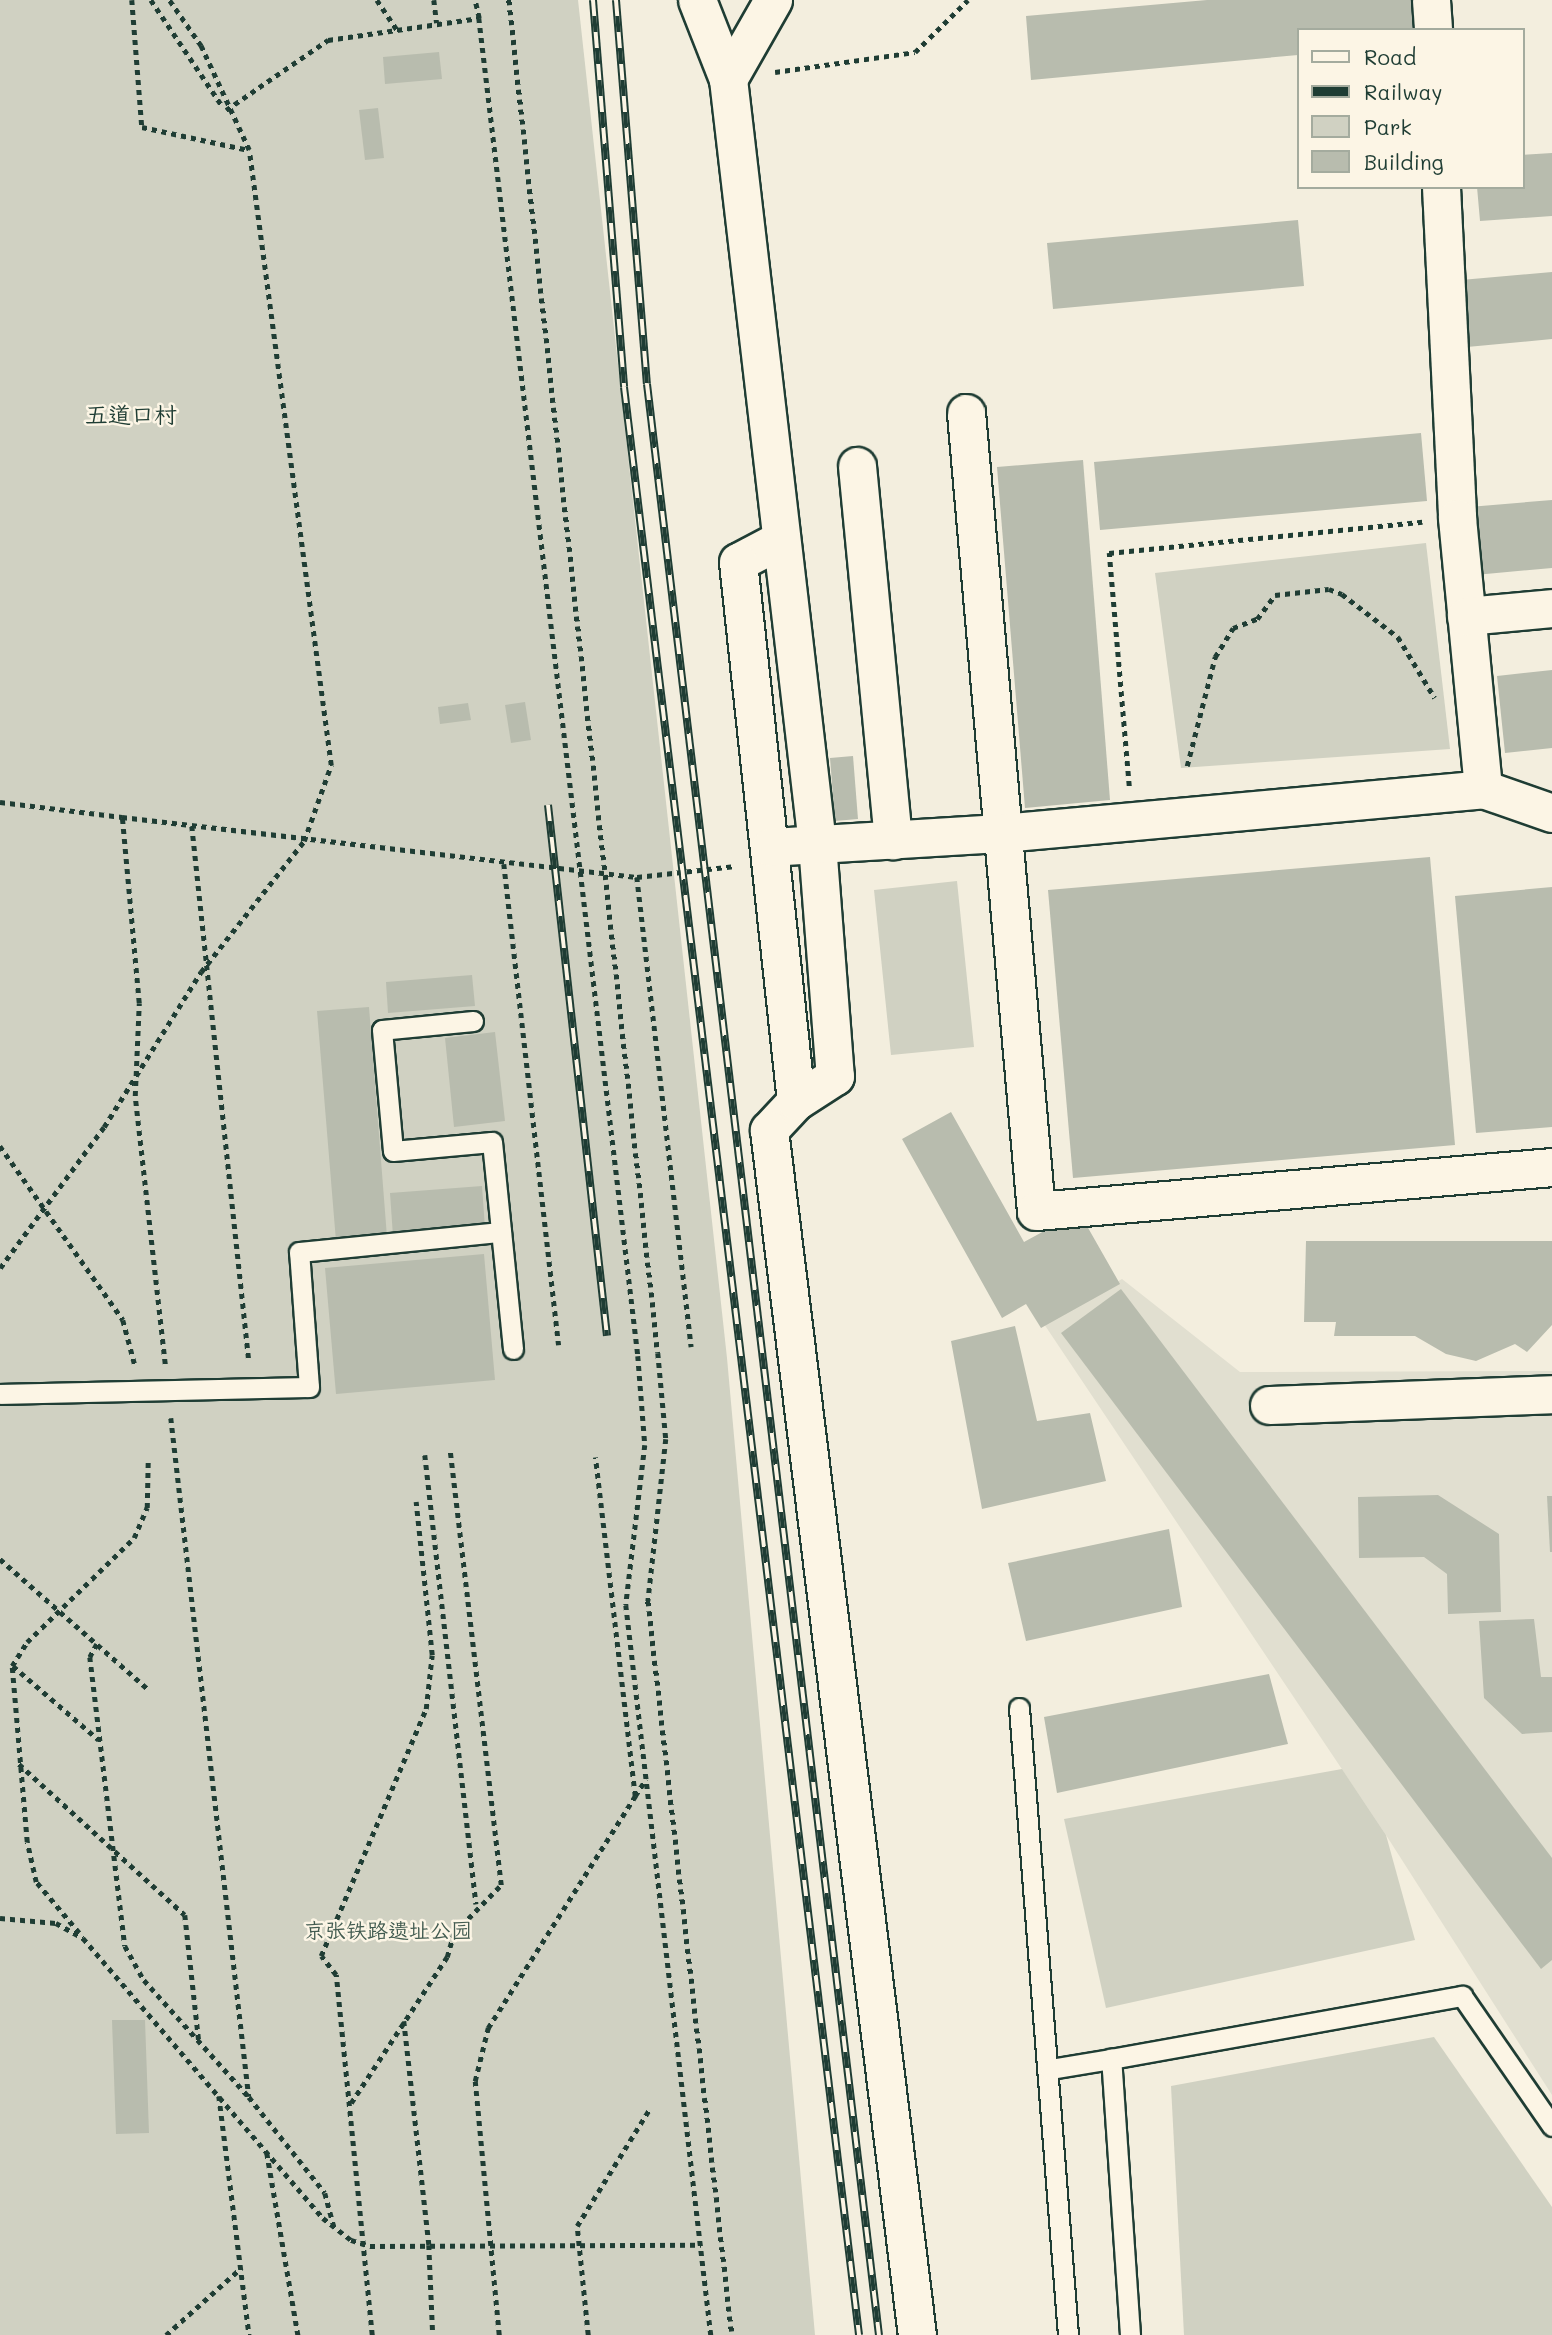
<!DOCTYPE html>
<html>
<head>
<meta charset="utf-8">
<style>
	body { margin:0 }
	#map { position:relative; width:1552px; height:2335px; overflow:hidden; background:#f3eede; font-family:Mali,"LXGW WenKai TC",sans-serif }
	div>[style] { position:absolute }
	.built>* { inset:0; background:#e1dfd0 }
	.green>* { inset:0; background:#d0d1c2 }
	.building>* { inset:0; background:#b8bcae }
	.path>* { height:4.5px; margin-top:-2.25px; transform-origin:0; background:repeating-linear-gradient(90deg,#1f3d34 0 5px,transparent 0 10px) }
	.roads { filter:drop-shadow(2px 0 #1f3d34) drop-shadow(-2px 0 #1f3d34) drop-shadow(0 2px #1f3d34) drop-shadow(0 -2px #1f3d34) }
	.service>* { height:19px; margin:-9.5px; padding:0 9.5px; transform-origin:9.5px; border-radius:9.5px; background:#fcf5e5 }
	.minor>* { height:37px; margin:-18.5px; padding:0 18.5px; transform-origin:18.5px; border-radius:18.5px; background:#fcf5e5 }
	.rail>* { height:8px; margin-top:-4px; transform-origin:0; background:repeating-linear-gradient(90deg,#fcf5e5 0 16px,#1f3d34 0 32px); box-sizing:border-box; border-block:2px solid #1f3d34 }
	.path-bridge>* { height:4.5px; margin-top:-2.25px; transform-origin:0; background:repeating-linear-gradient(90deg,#1f3d34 0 5px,transparent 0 10px) }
	span { translate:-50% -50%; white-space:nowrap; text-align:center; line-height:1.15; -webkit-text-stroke:5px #fcf5e5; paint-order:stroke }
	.park-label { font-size:21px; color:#425b50 }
	.neighbourhood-label { font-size:23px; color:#1f3d34 }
	.legend { position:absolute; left:1297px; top:28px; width:228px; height:161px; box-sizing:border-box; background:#fcf5e5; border:2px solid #a4ab9e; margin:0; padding:9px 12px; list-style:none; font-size:21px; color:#1f3d34 }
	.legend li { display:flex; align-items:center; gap:14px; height:35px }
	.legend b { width:35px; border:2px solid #a4ab9e }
</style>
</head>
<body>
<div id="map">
	<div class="built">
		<i style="clip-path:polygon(1122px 1279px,1240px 1372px,1552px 1371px,1552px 2095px,1386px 1835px,1044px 1324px)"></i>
	</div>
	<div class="green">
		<i style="clip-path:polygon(0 0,578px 0,727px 1358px,815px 2335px,0 2335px)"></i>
		<i style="clip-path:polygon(1426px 543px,1450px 749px,1181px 768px,1155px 573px)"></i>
		<i style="clip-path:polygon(957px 881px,974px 1047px,891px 1055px,874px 890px)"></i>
		<i style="clip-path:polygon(1342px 1769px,1386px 1835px,1415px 1940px,1106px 2008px,1064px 1819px)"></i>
		<i style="clip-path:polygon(1434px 2037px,1552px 2207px,1552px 2335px,1184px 2335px,1171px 2086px)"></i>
	</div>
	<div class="building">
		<i style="clip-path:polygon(1207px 0,1427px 0,1429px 30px,1298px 30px,1298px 55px,1031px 80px,1026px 16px)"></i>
		<i style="clip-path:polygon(439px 52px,442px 79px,385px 84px,383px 57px)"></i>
		<i style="clip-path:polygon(378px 108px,384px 158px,365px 160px,359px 110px)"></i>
		<i style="clip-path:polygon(1552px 153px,1552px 216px,1480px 221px,1477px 187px,1522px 187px,1522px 155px)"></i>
		<i style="clip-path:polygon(1298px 220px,1304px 286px,1053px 309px,1047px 243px)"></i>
		<i style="clip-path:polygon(1552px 272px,1552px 339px,1467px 347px,1461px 280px)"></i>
		<i style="clip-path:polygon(1421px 433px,1427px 501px,1100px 530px,1094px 462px)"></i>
		<i style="clip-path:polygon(1083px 460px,1110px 800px,1025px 808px,997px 467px)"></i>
		<i style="clip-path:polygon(1552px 500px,1552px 568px,1475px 575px,1469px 507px)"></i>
		<i style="clip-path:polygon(1552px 670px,1552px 748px,1505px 753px,1497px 676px)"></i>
		<i style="clip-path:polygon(525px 702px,531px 740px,511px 743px,505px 705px)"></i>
		<i style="clip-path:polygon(468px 703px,471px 720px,440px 724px,438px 707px)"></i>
		<i style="clip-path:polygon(853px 756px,858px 819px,835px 821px,830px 758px)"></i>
		<i style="clip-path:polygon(1430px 857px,1455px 1145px,1073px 1178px,1048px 890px)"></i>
		<i style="clip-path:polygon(1552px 887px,1552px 1127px,1476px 1133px,1455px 896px)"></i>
		<i style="clip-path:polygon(472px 975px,475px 1006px,388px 1013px,386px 982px)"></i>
		<i style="clip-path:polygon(369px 1007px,387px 1237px,336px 1241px,317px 1011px)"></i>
		<i style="clip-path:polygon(495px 1032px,505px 1121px,454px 1127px,445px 1038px)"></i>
		<i style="clip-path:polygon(951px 1112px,1024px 1242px,1079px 1212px,1120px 1284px,1041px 1328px,1026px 1304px,1002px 1318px,902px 1139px)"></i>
		<i style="clip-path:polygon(482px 1186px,485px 1228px,393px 1236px,390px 1193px)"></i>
		<i style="clip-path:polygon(1306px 1241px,1552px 1241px,1552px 1325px,1527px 1352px,1515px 1344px,1476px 1361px,1446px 1354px,1415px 1336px,1334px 1336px,1336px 1322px,1304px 1322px)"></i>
		<i style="clip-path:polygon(484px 1254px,495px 1380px,336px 1394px,325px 1268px)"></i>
		<i style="clip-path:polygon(1121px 1289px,1552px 1858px,1552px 1960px,1541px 1969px,1061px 1333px)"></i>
		<i style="clip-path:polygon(1015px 1326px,1037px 1421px,1090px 1413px,1106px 1481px,982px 1509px,951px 1341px)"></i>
		<i style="clip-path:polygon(1438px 1495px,1499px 1534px,1501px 1612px,1448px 1614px,1447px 1574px,1424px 1557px,1359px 1558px,1358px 1497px)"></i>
		<i style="clip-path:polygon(1547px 1496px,1552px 1496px,1552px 1552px,1550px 1552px)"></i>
		<i style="clip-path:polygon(1169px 1529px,1182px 1607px,1026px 1641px,1008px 1563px)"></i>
		<i style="clip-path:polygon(1534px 1619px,1541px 1677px,1552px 1677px,1552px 1732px,1522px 1734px,1484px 1698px,1479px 1621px)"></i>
		<i style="clip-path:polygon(1269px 1674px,1288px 1744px,1057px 1793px,1044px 1717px)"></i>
		<i style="clip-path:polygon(112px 2020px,145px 2020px,149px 2133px,116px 2134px)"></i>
	</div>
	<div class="path">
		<i style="left:132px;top:0;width:127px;rotate:85.5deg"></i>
		<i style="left:142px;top:127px;width:108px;rotate:12.2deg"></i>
		<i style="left:151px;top:0;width:129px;rotate:56.1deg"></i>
		<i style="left:377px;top:0;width:36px;rotate:56deg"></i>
		<i style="left:434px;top:0;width:23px;rotate:83deg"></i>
		<i style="left:479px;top:18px;width:1347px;rotate:83.22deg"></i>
		<i style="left:638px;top:1356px;width:89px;rotate:85.5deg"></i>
		<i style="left:645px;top:1445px;width:161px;rotate:96.8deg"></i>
		<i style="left:626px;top:1605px;width:735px;rotate:83.36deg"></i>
		<i style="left:775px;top:72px;width:141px;rotate:-8.1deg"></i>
		<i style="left:915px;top:52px;width:74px;rotate:-44.5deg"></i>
		<i style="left:226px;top:110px;width:124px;rotate:-34.5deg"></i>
		<i style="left:328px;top:40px;width:153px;rotate:-8.3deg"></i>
		<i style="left:479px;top:18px;width:18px;rotate:-103deg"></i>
		<i style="left:1187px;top:766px;width:113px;rotate:-75.6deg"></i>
		<i style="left:1215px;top:657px;width:34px;rotate:-58deg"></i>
		<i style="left:1233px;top:628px;width:26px;rotate:-21deg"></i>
		<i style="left:1257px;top:619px;width:30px;rotate:-53deg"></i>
		<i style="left:1275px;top:595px;width:54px;rotate:-6.3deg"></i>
		<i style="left:1329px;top:589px;width:14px;rotate:21deg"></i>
		<i style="left:1342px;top:594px;width:71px;rotate:37.5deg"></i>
		<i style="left:1398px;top:637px;width:71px;rotate:58.8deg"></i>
		<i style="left:1129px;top:786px;width:234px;rotate:-94.9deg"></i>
		<i style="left:1109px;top:553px;width:315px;rotate:-5.7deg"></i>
		<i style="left:0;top:802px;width:123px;rotate:7deg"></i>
		<i style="left:192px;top:826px;width:538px;rotate:83.92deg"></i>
		<i style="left:504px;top:864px;width:484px;rotate:83.5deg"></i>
		<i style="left:637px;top:877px;width:99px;rotate:-6.4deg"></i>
		<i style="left:0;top:1146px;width:213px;rotate:54.7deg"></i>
		<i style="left:123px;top:1320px;width:47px;rotate:75.1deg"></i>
		<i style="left:0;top:1268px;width:175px;rotate:-53.6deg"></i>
		<i style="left:104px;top:1127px;width:183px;rotate:-58deg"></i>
		<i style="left:201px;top:972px;width:167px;rotate:-51.8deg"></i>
		<i style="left:304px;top:841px;width:81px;rotate:-70.4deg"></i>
		<i style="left:331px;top:765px;width:620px;rotate:-97.59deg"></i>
		<i style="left:249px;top:150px;width:115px;rotate:-114.8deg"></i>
		<i style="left:201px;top:46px;width:56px;rotate:-124.8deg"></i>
		<i style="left:165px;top:1364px;width:270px;rotate:-96.4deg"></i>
		<i style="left:135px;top:1096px;width:93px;rotate:-87.5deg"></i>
		<i style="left:139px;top:1003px;width:187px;rotate:-95.2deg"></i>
		<i style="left:122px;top:817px;width:518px;rotate:6.65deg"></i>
		<i style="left:637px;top:877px;width:473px;rotate:83.4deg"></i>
		<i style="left:171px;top:1418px;width:683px;rotate:83.45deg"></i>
		<i style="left:249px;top:2097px;width:122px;rotate:51.6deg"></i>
		<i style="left:325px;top:2193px;width:35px;rotate:75deg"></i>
		<i style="left:425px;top:1455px;width:452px;rotate:83.5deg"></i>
		<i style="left:0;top:1559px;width:196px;rotate:41.3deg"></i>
		<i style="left:97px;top:1644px;width:15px;rotate:118deg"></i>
		<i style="left:90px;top:1657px;width:291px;rotate:83.1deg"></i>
		<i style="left:125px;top:1946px;width:39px;rotate:61deg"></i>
		<i style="left:144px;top:1980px;width:156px;rotate:48.1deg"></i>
		<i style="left:13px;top:1666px;width:113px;rotate:40.7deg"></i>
		<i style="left:19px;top:1764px;width:224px;rotate:42.3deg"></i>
		<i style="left:185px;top:1915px;width:127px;rotate:83.7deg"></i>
		<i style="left:635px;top:1796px;width:20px;rotate:-57deg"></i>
		<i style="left:0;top:1918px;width:56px;rotate:5.1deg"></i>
		<i style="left:56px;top:1923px;width:31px;rotate:29deg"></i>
		<i style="left:83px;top:1938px;width:369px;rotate:49.4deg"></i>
		<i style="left:323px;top:2218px;width:36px;rotate:38deg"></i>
		<i style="left:351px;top:2240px;width:20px;rotate:18deg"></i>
		<i style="left:370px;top:2246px;width:331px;rotate:-0.2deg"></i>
		<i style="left:79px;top:1933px;width:67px;rotate:-130.1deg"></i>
		<i style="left:36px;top:1882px;width:41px;rotate:-102.7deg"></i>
		<i style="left:27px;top:1842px;width:177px;rotate:-94.9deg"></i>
		<i style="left:12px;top:1666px;width:28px;rotate:-58deg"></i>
		<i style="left:27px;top:1642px;width:149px;rotate:-44.2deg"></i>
		<i style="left:134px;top:1538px;width:33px;rotate:-67deg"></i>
		<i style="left:147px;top:1508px;width:47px;rotate:-88.8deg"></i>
		<i style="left:404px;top:2021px;width:225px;rotate:83.6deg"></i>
		<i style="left:429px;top:2245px;width:90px;rotate:87.5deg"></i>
		<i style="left:219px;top:2096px;width:241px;rotate:82.8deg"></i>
		<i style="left:351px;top:2103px;width:175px;rotate:-56.7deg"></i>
		<i style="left:447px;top:1957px;width:25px;rotate:-74deg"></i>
		<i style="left:454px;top:1933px;width:67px;rotate:-45.6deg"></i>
		<i style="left:501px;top:1885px;width:438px;rotate:-96.7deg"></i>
		<i style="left:267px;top:2153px;width:185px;rotate:80.3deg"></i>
		<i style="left:166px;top:2335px;width:101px;rotate:-41.8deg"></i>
		<i style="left:372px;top:2335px;width:362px;rotate:-95.7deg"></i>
		<i style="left:336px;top:1975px;width:24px;rotate:-128deg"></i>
		<i style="left:321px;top:1956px;width:268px;rotate:-67deg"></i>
		<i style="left:426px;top:1709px;width:54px;rotate:-83.7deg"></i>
		<i style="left:432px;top:1655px;width:154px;rotate:-96deg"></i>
		<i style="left:499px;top:2335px;width:255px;rotate:-95.4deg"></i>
		<i style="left:475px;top:2081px;width:55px;rotate:-76.2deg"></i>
		<i style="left:488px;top:2028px;width:275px;rotate:-57.6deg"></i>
		<i style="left:635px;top:1796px;width:341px;rotate:-96.7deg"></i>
		<i style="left:588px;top:2335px;width:110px;rotate:-95.8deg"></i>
		<i style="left:577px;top:2226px;width:137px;rotate:-58.2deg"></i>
	</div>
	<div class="roads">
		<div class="service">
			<i style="left:473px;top:1021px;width:91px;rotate:174.4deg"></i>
			<i style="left:382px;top:1030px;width:121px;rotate:84.8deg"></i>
			<i style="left:393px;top:1151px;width:99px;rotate:-5.2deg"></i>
			<i style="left:492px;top:1142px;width:208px;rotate:84.2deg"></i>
			<i style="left:0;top:1394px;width:309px;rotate:-1.3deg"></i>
			<i style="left:309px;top:1387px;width:135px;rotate:-94.2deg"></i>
			<i style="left:299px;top:1252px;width:203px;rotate:-5.7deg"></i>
			<i style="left:1019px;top:1708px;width:629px;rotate:85.53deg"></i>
			<i style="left:1050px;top:2069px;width:62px;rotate:-9.3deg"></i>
			<i style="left:1130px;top:2335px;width:277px;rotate:-93.9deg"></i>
			<i style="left:1111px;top:2059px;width:357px;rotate:-10.2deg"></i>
			<i style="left:1462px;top:1996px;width:158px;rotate:55.3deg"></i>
		</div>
		<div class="minor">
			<i style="left:697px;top:0;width:85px;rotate:68.6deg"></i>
			<i style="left:728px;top:79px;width:770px;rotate:83.36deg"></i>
			<i style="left:817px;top:844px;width:233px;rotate:85.6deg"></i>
			<i style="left:835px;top:1076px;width:46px;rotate:147.3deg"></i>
			<i style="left:796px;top:1101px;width:40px;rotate:133deg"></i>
			<i style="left:769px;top:1130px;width:1214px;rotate:83deg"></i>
			<i style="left:1431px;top:0;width:30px;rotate:86deg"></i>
			<i style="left:728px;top:79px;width:91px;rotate:-60.3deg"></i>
			<i style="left:1441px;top:187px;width:331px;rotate:87.2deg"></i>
			<i style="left:1457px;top:518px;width:272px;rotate:84.5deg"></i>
			<i style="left:966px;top:413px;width:801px;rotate:84.99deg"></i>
			<i style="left:1036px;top:1211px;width:518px;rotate:-4.87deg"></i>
			<i style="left:857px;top:466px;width:376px;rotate:84.5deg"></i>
			<i style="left:778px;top:541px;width:45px;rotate:152.3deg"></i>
			<i style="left:738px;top:562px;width:542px;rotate:83.86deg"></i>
			<i style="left:1466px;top:616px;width:86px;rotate:-5.3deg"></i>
			<i style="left:770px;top:847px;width:232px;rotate:-3.5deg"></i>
			<i style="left:1002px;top:833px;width:483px;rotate:-5.2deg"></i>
			<i style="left:1483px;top:789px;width:73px;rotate:19.2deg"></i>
			<i style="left:1269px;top:1405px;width:283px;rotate:-2.2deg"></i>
		</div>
	</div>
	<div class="rail">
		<i style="left:593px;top:0;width:388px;rotate:85.4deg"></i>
		<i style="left:624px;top:387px;width:1962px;rotate:83.12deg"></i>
		<i style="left:616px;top:0;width:385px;rotate:85.4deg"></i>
		<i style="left:647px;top:384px;width:1965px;rotate:83.22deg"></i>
		<i style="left:548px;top:805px;width:534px;rotate:83.66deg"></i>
	</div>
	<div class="path-bridge">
		<i style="left:509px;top:0;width:1361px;rotate:83.72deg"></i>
		<i style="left:658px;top:1353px;width:86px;rotate:84.7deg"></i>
		<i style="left:666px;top:1439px;width:163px;rotate:96.3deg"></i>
		<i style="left:648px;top:1601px;width:739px;rotate:83.47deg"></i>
	</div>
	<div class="park-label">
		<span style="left:388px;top:1930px">京张铁路遗址公园</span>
	</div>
	<div class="neighbourhood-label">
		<span style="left:131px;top:414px">五道口村</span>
	</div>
	<ul class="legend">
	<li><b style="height:9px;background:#fcf5e5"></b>Road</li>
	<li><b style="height:9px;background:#1f3d34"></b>Railway</li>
	<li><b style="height:19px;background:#d0d1c2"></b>Park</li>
	<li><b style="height:19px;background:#b8bcae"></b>Building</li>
	</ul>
</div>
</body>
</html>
